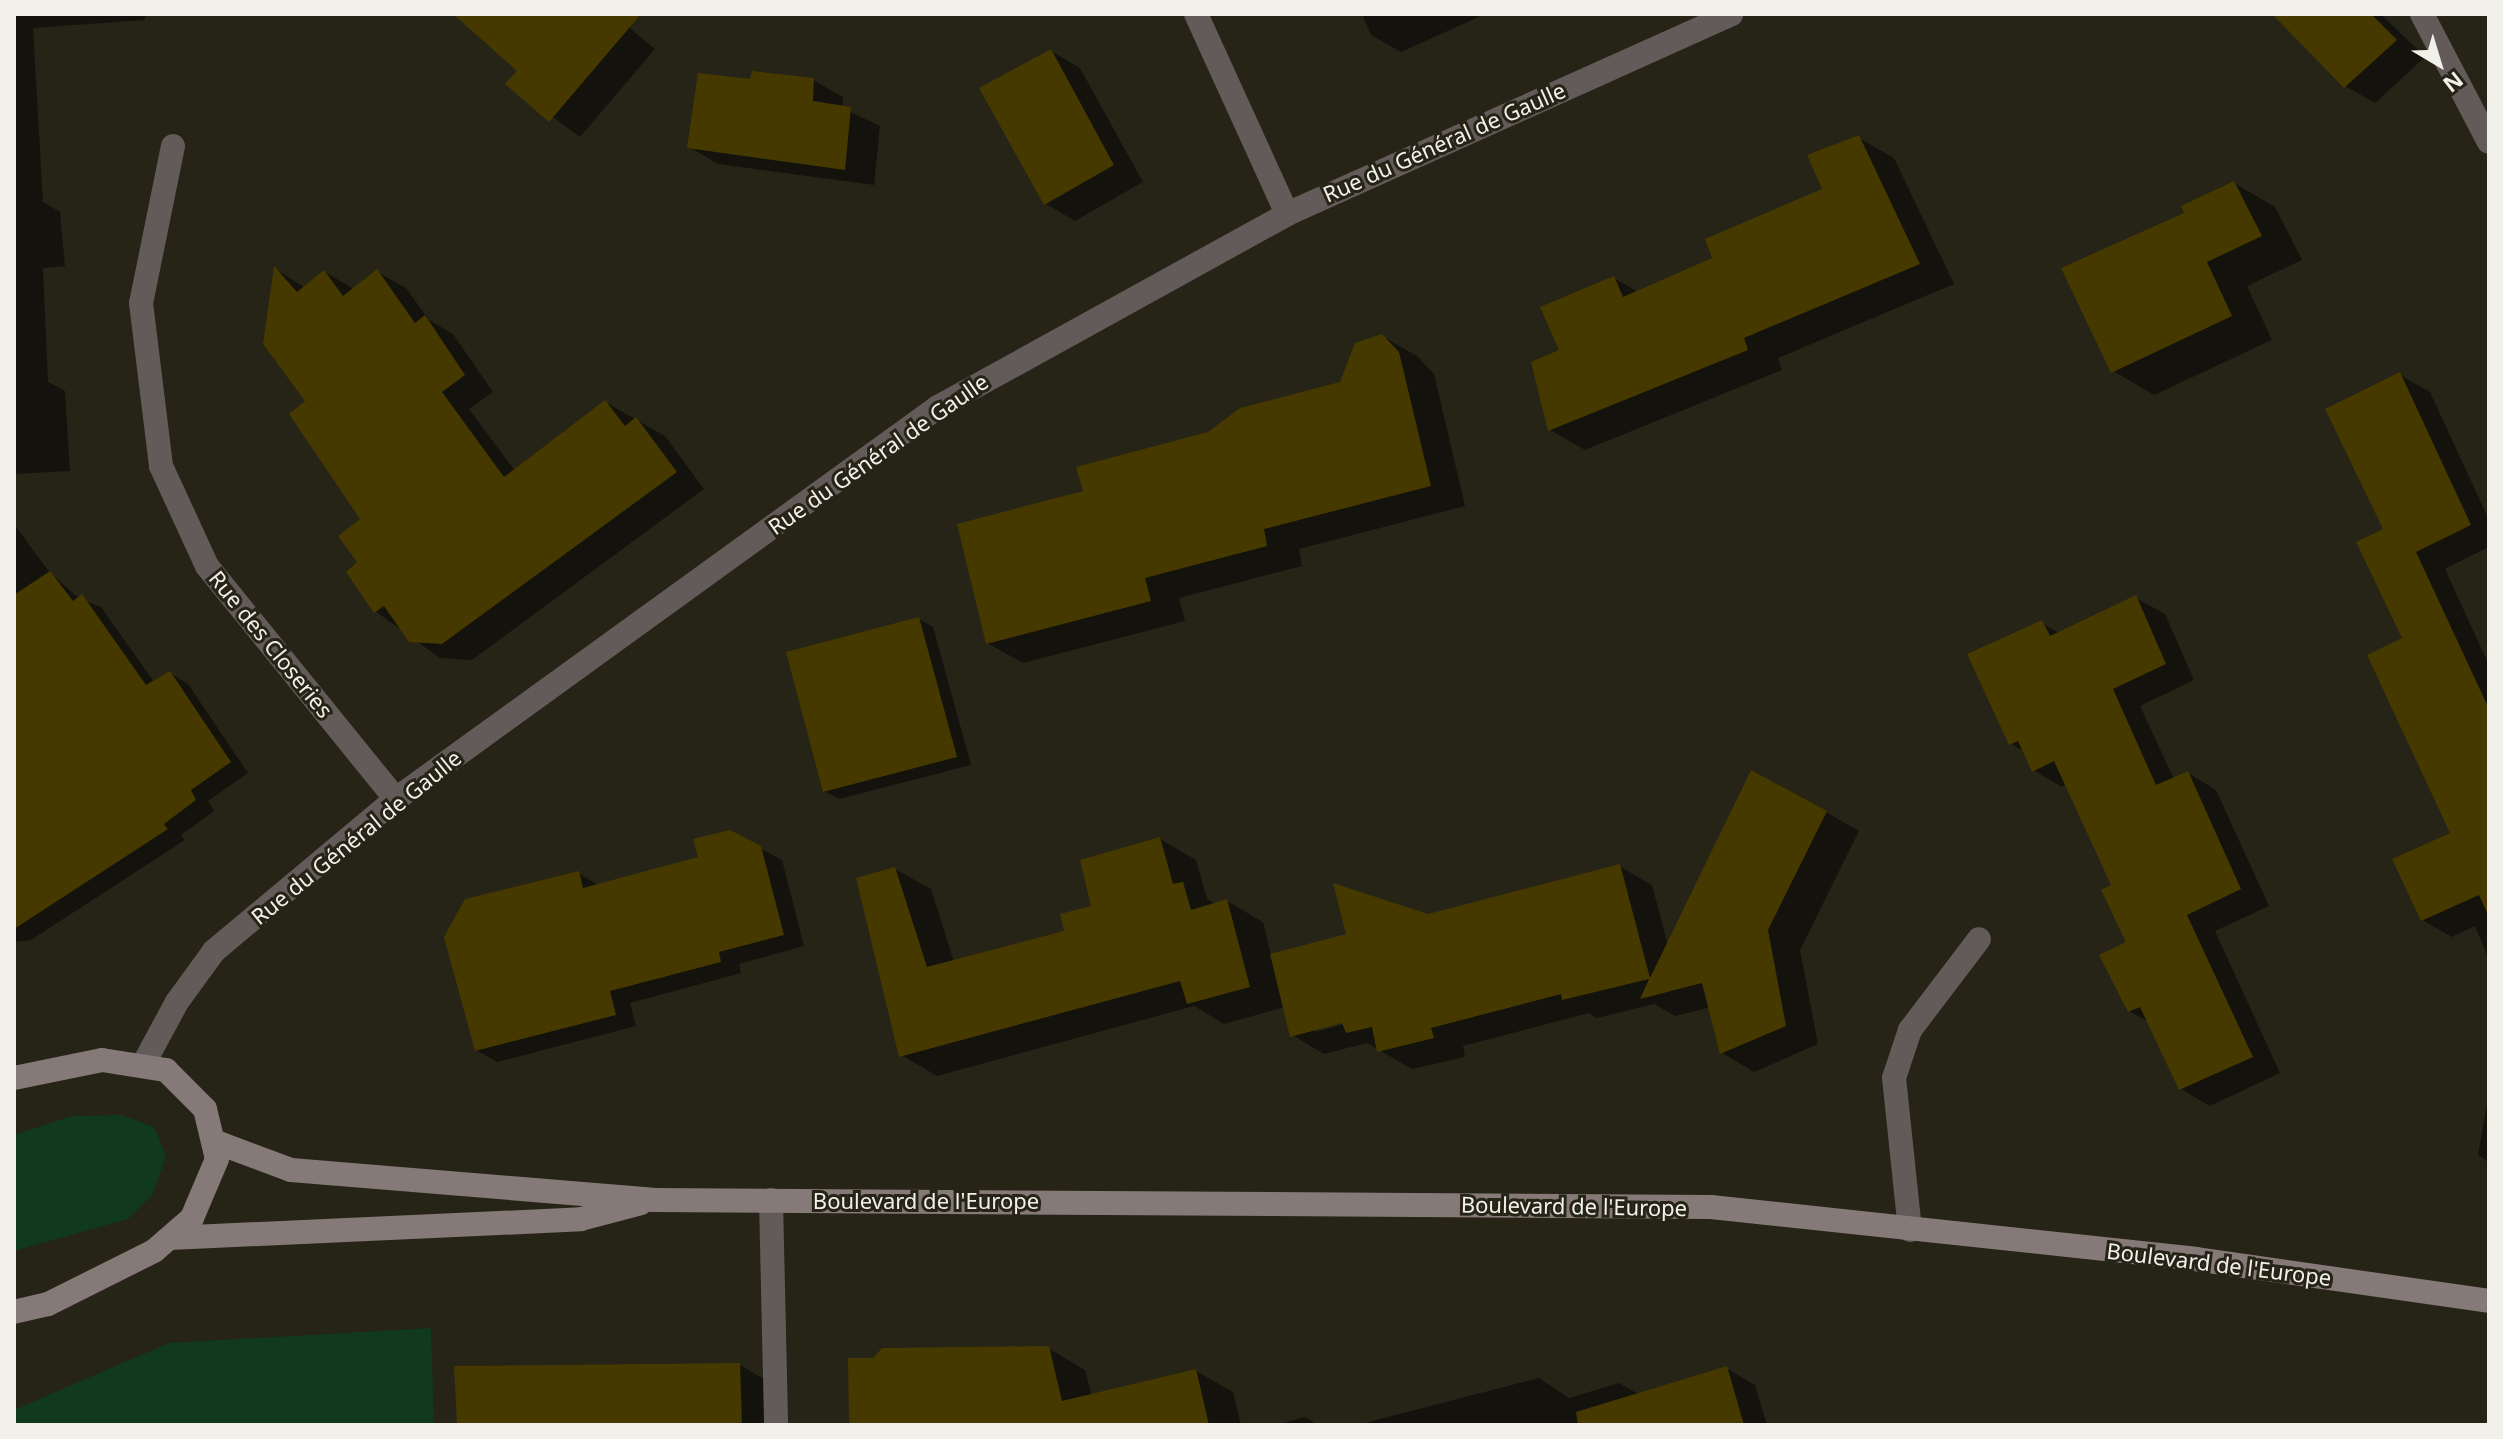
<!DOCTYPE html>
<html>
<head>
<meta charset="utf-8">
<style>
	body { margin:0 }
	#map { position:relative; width:2503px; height:1439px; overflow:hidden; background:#262317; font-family:"Noto Sans",sans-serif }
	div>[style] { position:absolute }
	.green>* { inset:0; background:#11391e }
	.shadow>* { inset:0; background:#0007 }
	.building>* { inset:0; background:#453900 }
	.street>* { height:24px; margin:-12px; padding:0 12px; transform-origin:12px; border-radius:12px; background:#625b59 }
	.secondary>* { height:24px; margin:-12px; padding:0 12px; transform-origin:12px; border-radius:12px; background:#857a77 }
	span { translate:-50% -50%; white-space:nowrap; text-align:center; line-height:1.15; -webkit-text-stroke:6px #262317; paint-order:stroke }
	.street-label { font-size:22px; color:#f2f1e9 }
	.frame { position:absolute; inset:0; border:16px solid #f2f1e9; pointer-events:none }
	.north { position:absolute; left:2399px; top:24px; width:80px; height:80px; -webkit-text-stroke:6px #262317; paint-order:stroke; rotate:142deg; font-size:22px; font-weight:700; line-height:32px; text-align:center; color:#f2f1e9 }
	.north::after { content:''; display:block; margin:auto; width:28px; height:36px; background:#f2f1e9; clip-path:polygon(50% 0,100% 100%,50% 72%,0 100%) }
</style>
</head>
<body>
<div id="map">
	<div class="green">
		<i style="clip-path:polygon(121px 1115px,154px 1127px,166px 1156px,153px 1194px,128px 1219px,14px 1251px,14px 1135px,71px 1116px)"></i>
		<i style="clip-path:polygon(431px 1328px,434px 1425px,14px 1425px,14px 1410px,169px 1343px)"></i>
	</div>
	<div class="shadow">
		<i style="clip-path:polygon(14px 14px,147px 14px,144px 20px,33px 28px,43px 202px,60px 212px,65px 266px,43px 268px,48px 382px,65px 391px,70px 471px,14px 474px)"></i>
		<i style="clip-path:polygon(456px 14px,613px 14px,655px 49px,580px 137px,508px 84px,520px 70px)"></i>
		<i style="clip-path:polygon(1362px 14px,1479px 14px,1481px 16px,1401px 52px,1371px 35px)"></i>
		<i style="clip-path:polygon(2274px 14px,2381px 14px,2425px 57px,2375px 103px,2345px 86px)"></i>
		<i style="clip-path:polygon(1051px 51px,1080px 68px,1143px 182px,1075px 221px,1046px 204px)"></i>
		<i style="clip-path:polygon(813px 80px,843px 97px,842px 108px,880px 126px,874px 185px,718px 164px,689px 147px,751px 82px)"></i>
		<i style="clip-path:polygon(1859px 138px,1894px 158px,1954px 284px,1778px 358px,1782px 370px,1585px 450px,1550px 430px,1562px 351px,1614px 278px,1638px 292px,1715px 259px,1824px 190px)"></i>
		<i style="clip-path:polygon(2234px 183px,2275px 207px,2302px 260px,2247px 286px,2272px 340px,2154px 395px,2113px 371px,2187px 213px)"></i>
		<i style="clip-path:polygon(275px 269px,306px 288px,325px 272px,354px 289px,377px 272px,406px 288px,429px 320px,453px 334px,493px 392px,469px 409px,515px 471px,605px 402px,665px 436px,704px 489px,472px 660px,440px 658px,375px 611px,360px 562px,363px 520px,308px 401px)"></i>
		<i style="clip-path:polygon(1382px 336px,1417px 356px,1434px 374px,1465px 506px,1299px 549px,1302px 566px,1179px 598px,1185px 621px,1023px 663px,987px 643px,1085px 493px,1209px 434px,1341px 383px)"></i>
		<i style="clip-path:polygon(2400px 375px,2430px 392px,2489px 520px,2489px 547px,2445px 569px,2489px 665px,2489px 960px,2475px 926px,2452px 937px,2422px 920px,2452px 834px,2404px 639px,2385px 530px)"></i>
		<i style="clip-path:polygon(14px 524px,50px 573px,80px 599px,101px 607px,154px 682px,170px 673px,188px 684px,248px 773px,208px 801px,214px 811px,181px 835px,185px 840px,31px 940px,14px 942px)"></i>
		<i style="clip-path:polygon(2136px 598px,2165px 614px,2194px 680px,2140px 706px,2174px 779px,2188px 773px,2216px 790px,2269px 906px,2215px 931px,2280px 1073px,2210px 1106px,2181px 1089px,2149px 1022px,2129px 1011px,2129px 943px,2114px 886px,2067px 784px,2062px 787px,2033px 770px,2025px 752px,2010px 743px,2042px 623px,2061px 634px)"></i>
		<i style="clip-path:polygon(919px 619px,933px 627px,971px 765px,839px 799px,824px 791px)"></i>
		<i style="clip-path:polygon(evenodd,1826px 812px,1859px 831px,1800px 950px,1818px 1044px,1754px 1072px,1722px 1053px,1711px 1007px,1675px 1016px,1654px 1004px,1597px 1018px,1589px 1013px,1463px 1046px,1465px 1057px,1412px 1069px,1367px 1043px,1324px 1054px,1292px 1035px,1285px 1007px,1224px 1024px,1194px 1006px,937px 1076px,901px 1055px,895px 869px,931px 889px,954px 962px,1067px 932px,1160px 839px,1196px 860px,1207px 899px,1216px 904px,1227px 901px,1263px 922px,1271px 955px,1619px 866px,1652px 885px,1668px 945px,1826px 812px,1351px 1018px,1352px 1022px,1315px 1032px,1315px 1028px,1351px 1018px)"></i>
		<i style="clip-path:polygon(760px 848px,782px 860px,804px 946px,739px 964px,741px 973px,630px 1003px,636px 1026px,497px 1062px,476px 1050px,578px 873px,600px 886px)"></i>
		<i style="clip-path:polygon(2489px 1093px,2489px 1162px,2478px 1155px)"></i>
		<i style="clip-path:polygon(1048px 1348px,1085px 1370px,1092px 1396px,1196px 1371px,1233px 1392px,1241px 1425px,851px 1425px)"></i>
		<i style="clip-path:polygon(740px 1365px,769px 1382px,771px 1425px,459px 1425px)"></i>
		<i style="clip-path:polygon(1726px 1368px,1755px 1385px,1767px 1425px,1357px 1425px,1539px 1378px,1569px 1398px,1619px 1383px,1640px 1395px)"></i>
		<i style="clip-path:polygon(1305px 1417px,1319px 1425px,1276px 1425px)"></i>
	</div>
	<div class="building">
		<i style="clip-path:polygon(453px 14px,641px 14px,549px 122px,505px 84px,517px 71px)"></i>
		<i style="clip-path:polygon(2272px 14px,2371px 14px,2397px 40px,2344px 88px)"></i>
		<i style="clip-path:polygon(1051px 49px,1114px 165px,1044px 205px,979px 88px)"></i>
		<i style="clip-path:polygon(752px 71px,814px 78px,813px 101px,851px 107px,845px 170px,687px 148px,698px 73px,750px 79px)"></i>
		<i style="clip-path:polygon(1859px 135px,1920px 264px,1744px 338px,1748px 350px,1548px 431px,1531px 362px,1559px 350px,1540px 307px,1614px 276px,1623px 297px,1712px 258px,1705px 239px,1822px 189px,1807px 155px)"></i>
		<i style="clip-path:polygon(2234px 181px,2262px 236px,2207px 262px,2232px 316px,2111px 373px,2061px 268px,2184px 213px,2181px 206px)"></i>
		<i style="clip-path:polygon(274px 266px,297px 292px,324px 270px,343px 296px,377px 269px,415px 323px,425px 315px,465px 375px,442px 392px,504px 477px,605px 400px,625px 426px,636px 417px,677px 472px,442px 644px,409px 642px,384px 606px,374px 613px,346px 572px,357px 562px,338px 536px,360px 519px,289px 414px,305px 401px,263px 344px)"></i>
		<i style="clip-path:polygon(1382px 334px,1399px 352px,1431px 486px,1264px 529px,1267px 546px,1145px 578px,1151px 601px,986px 644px,957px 524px,1083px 491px,1076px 467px,1208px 432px,1240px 408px,1340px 382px,1355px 343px)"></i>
		<i style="clip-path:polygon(2400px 372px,2471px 525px,2416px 552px,2489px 709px,2489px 917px,2479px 895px,2421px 921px,2392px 859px,2450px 833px,2367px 655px,2402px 638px,2356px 542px,2383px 529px,2325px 409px)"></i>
		<i style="clip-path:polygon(50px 571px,73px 601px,82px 594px,146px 685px,170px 671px,231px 762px,191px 790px,196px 800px,164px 824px,168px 829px,14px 929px,14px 595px)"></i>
		<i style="clip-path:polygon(2136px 595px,2166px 664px,2113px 689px,2156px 785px,2188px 771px,2241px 889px,2187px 915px,2253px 1057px,2179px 1090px,2140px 1007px,2128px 1012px,2099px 955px,2126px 942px,2101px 890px,2111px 885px,2054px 761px,2032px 772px,2018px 741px,2009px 745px,1967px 654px,2042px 620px,2050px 636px)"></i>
		<i style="clip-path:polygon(919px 617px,957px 757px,823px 792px,786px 652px)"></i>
		<i style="clip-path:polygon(1751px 770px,1827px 811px,1768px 930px,1786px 1026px,1720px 1054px,1702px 983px,1640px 999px,1649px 979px,1562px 1000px,1561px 994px,1431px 1028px,1434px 1038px,1377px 1052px,1372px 1027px,1346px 1033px,1342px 1023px,1290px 1037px,1270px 954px,1346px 934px,1333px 883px,1428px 914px,1620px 864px,1650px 978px)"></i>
		<i style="clip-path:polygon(730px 830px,761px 846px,784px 935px,719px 952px,721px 962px,610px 991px,616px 1015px,475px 1051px,444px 937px,465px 899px,579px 871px,583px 888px,698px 857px,693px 839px)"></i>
		<i style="clip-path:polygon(1160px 837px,1173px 884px,1183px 882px,1191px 910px,1227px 899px,1250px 987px,1187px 1004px,1180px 981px,899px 1057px,856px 878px,895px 867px,927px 967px,1064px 931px,1060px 914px,1091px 906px,1080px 860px)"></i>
		<i style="clip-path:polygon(1049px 1346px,1062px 1401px,1196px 1369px,1209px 1425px,849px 1425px,848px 1358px,873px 1358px,882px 1348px)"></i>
		<i style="clip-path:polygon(740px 1363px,742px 1425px,457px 1425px,454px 1366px)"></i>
		<i style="clip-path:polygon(1727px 1366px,1744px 1425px,1578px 1425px,1576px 1412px)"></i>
	</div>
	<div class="street">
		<i style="left:1196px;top:14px;width:220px;rotate:65.5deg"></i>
		<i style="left:2422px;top:14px;width:144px;rotate:62.4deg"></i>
		<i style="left:173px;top:146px;width:160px;rotate:101.5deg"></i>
		<i style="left:141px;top:303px;width:164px;rotate:83deg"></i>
		<i style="left:161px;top:466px;width:110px;rotate:65.3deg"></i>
		<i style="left:207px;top:566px;width:300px;rotate:51deg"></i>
		<i style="left:144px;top:1063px;width:69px;rotate:-61.6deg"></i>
		<i style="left:177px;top:1002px;width:63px;rotate:-54deg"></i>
		<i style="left:214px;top:951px;width:237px;rotate:-39.9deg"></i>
		<i style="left:396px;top:799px;width:669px;rotate:-35.88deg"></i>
		<i style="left:938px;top:407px;width:399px;rotate:-28.9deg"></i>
		<i style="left:1287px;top:214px;width:487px;rotate:-24.2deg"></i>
		<i style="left:771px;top:1200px;width:225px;rotate:88.7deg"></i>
		<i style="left:1910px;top:1230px;width:153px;rotate:-96deg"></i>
		<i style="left:1894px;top:1078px;width:51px;rotate:-71.6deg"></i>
		<i style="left:1910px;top:1030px;width:114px;rotate:-52.8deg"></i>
	</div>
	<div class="secondary">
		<i style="left:14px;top:1078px;width:90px;rotate:-11.6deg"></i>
		<i style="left:102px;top:1060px;width:65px;rotate:8.9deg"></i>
		<i style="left:166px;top:1070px;width:55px;rotate:45deg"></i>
		<i style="left:205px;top:1109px;width:51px;rotate:76.5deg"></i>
		<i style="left:217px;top:1159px;width:64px;rotate:113deg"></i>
		<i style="left:192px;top:1218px;width:50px;rotate:139deg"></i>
		<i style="left:154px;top:1251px;width:119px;rotate:153.4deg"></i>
		<i style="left:48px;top:1304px;width:35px;rotate:167deg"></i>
		<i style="left:216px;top:1142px;width:80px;rotate:20.5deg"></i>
		<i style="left:291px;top:1170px;width:363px;rotate:4.7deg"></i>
		<i style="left:653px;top:1200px;width:1058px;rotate:0.38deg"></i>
		<i style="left:1711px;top:1207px;width:487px;rotate:6.1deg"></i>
		<i style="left:2195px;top:1259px;width:297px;rotate:8.1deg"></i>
		<i style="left:170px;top:1238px;width:411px;rotate:-2.6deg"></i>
		<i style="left:581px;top:1219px;width:62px;rotate:-14.9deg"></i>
	</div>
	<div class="street-label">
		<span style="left:1444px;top:142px;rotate:-24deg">Rue du Général de Gaulle</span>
		<span style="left:878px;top:454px;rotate:-35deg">Rue du Général de Gaulle</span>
		<span style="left:271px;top:644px;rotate:51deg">Rue des Closeries</span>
		<span style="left:356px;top:837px;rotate:-39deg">Rue du Général de Gaulle</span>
		<span style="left:926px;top:1201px">Boulevard de l'Europe</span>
		<span style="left:1574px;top:1206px;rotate:1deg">Boulevard de l'Europe</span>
		<span style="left:2219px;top:1264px;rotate:7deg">Boulevard de l'Europe</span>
	</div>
	<div class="frame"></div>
	<div class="north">N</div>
</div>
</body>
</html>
